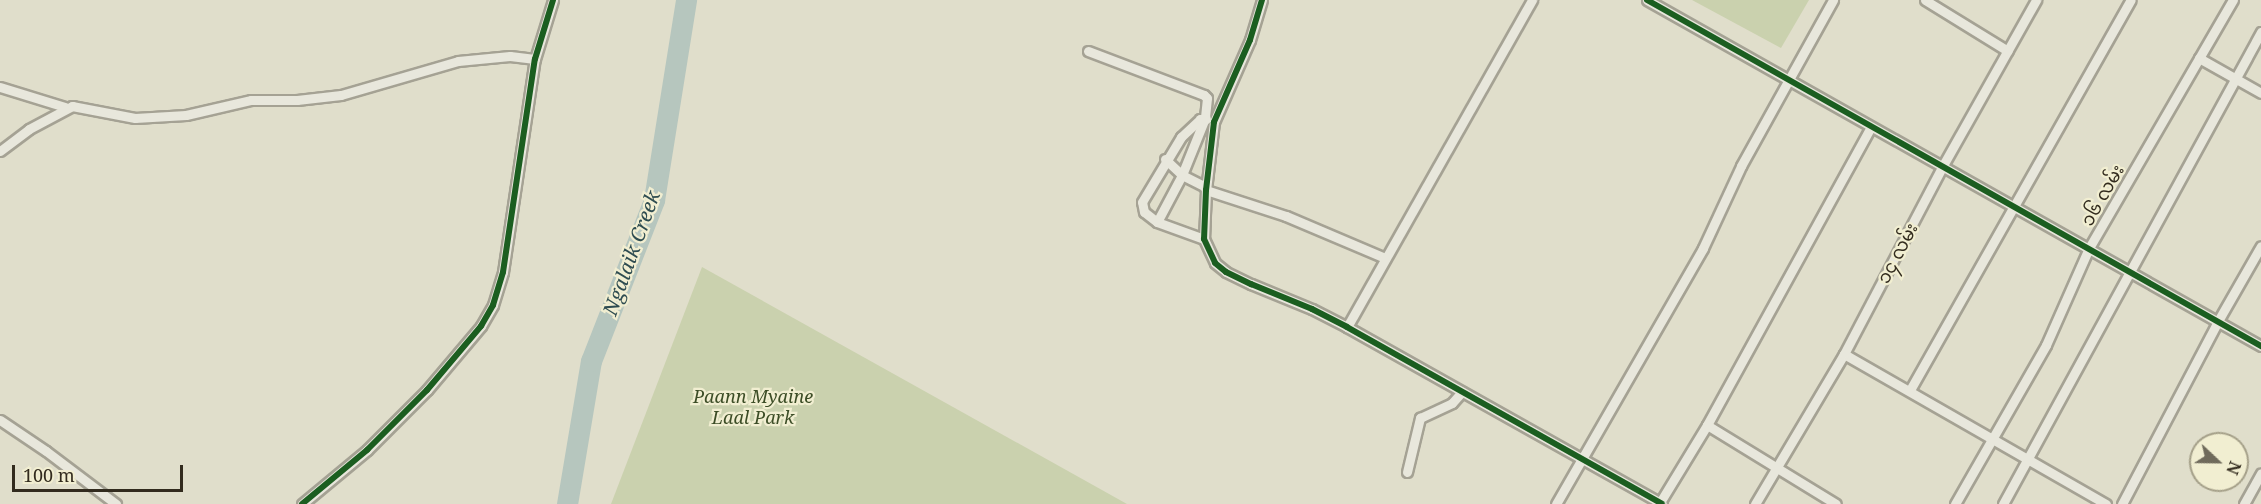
<!DOCTYPE html>
<html>
<head>
<meta charset="utf-8">
<style>
	body { margin:0 }
	#map { position:relative; width:2261px; height:504px; overflow:hidden; background:#e0decb; font-family:"Noto Serif","Noto Sans Myanmar",serif }
	div>[style] { position:absolute }
	.green>* { inset:0; background:#cad1ae }
	.river>* { height:21px; margin:-10.5px; padding:0 10.5px; transform-origin:10.5px; border-radius:10.5px; background:#b6c6be }
	.roads { filter:drop-shadow(2px 0 #a5a294) drop-shadow(-2px 0 #a5a294) drop-shadow(0 2px #a5a294) drop-shadow(0 -2px #a5a294) }
	.minor>* { height:9px; margin:-4.5px; padding:0 4.5px; transform-origin:4.5px; border-radius:4.5px; background:#e8e7dc }
	.cycleway>* { height:6px; margin:-3px; padding:0 3px; transform-origin:3px; border-radius:3px; background:#1b5e20 }
	span { translate:-50% -50%; white-space:nowrap; text-align:center; line-height:1.15; -webkit-text-stroke:4.5px #f1eed1; paint-order:stroke }
	.street-label { font-size:18px; color:#322b1e }
	.park-label { font-size:18px; color:#3c4d26; font-style:italic }
	.water-label { font-size:20px; color:#2f4d51; font-style:italic }
	.north { position:absolute; left:2189px; top:432px; width:60px; height:60px; box-sizing:border-box; background:#f1eed1; border:2px solid #a5a089; border-radius:50%; rotate:112deg; font-size:16px; font-weight:700; line-height:24px; text-align:center; color:#322b1e }
	.north::after { content:''; display:block; margin:auto; width:21px; height:27px; background:#6f6a5b; clip-path:polygon(50% 0,100% 100%,50% 72%,0 100%) }
	.scale { position:absolute; left:12px; top:465px; width:171px; height:27px; box-sizing:border-box; border:3px solid #322b1e; border-top:0; padding-left:8px; font-size:18px; line-height:21px; white-space:nowrap; color:#322b1e; -webkit-text-stroke:4px #f1eed1; paint-order:stroke }
</style>
</head>
<body>
<div id="map">
	<div class="green">
		<i style="clip-path:polygon(1692px 0,1809px 0,1781px 48px)"></i>
		<i style="clip-path:polygon(702px 267px,1127px 504px,611px 504px)"></i>
	</div>
	<div class="river">
		<i style="left:567px;top:504px;width:145px;rotate:-80.5deg"></i>
		<i style="left:591px;top:361px;width:173px;rotate:-68.6deg"></i>
		<i style="left:654px;top:200px;width:203px;rotate:-80.9deg"></i>
	</div>
	<div class="roads">
		<div class="minor">
			<i style="left:1262px;top:0;width:42px;rotate:106.7deg"></i>
			<i style="left:1250px;top:40px;width:90px;rotate:113.7deg"></i>
			<i style="left:1214px;top:122px;width:68px;rotate:96.7deg"></i>
			<i style="left:1206px;top:190px;width:49px;rotate:92.3deg"></i>
			<i style="left:1204px;top:239px;width:26px;rotate:65deg"></i>
			<i style="left:1215px;top:263px;width:14px;rotate:39deg"></i>
			<i style="left:1226px;top:272px;width:28px;rotate:26deg"></i>
			<i style="left:1251px;top:284px;width:66px;rotate:22.3deg"></i>
			<i style="left:1312px;top:309px;width:39px;rotate:27deg"></i>
			<i style="left:1347px;top:327px;width:361px;rotate:29.3deg"></i>
			<i style="left:1647px;top:0;width:705px;rotate:29.4deg"></i>
			<i style="left:1925px;top:0;width:97px;rotate:31.6deg"></i>
			<i style="left:1088px;top:51px;width:124px;rotate:20.8deg"></i>
			<i style="left:1204px;top:95px;width:4px;rotate:45deg"></i>
			<i style="left:1207px;top:98px;width:20px;rotate:96deg"></i>
			<i style="left:1205px;top:118px;width:61px;rotate:112deg"></i>
			<i style="left:1182px;top:175px;width:53px;rotate:118deg"></i>
			<i style="left:2199px;top:58px;width:71px;rotate:29.4deg"></i>
			<i style="left:0;top:87px;width:68px;rotate:17.1deg"></i>
			<i style="left:0;top:151px;width:36px;rotate:-37deg"></i>
			<i style="left:29px;top:129px;width:49px;rotate:-28.1deg"></i>
			<i style="left:72px;top:106px;width:64px;rotate:10.8deg"></i>
			<i style="left:135px;top:118px;width:51px;rotate:-3.4deg"></i>
			<i style="left:186px;top:115px;width:67px;rotate:-13deg"></i>
			<i style="left:251px;top:100px;width:46px"></i>
			<i style="left:297px;top:100px;width:44px;rotate:-6.5deg"></i>
			<i style="left:341px;top:95px;width:122px;rotate:-16.2deg"></i>
			<i style="left:458px;top:61px;width:52px;rotate:-5.5deg"></i>
			<i style="left:510px;top:56px;width:25px;rotate:7deg"></i>
			<i style="left:1165px;top:159px;width:23px;rotate:43deg"></i>
			<i style="left:1182px;top:175px;width:25px;rotate:27deg"></i>
			<i style="left:1204px;top:186px;width:4px;rotate:63deg"></i>
			<i style="left:1206px;top:190px;width:84px;rotate:18deg"></i>
			<i style="left:1286px;top:216px;width:108px;rotate:23deg"></i>
			<i style="left:1204px;top:239px;width:50px;rotate:-160.1deg"></i>
			<i style="left:1157px;top:222px;width:16px;rotate:-142deg"></i>
			<i style="left:1144px;top:212px;width:10px;rotate:-101deg"></i>
			<i style="left:1142px;top:202px;width:76px;rotate:-59deg"></i>
			<i style="left:1181px;top:137px;width:26px;rotate:-43deg"></i>
			<i style="left:1200px;top:119px;width:6px"></i>
			<i style="left:1347px;top:327px;width:376px;rotate:-60.5deg"></i>
			<i style="left:1844px;top:354px;width:302px;rotate:29.8deg"></i>
			<i style="left:1910px;top:390px;width:448px;rotate:-60.5deg"></i>
			<i style="left:0;top:420px;width:55px;rotate:34deg"></i>
			<i style="left:46px;top:451px;width:88px;rotate:37.1deg"></i>
			<i style="left:1707px;top:425px;width:151px;rotate:31.5deg"></i>
			<i style="left:1407px;top:472px;width:56px;rotate:-76.5deg"></i>
			<i style="left:1420px;top:418px;width:35px;rotate:-25deg"></i>
			<i style="left:1452px;top:403px;width:15px;rotate:-48deg"></i>
			<i style="left:302px;top:504px;width:85px;rotate:-39.7deg"></i>
			<i style="left:367px;top:450px;width:85px;rotate:-45deg"></i>
			<i style="left:427px;top:390px;width:84px;rotate:-49.8deg"></i>
			<i style="left:481px;top:326px;width:24px;rotate:-60deg"></i>
			<i style="left:493px;top:305px;width:34px;rotate:-73deg"></i>
			<i style="left:503px;top:272px;width:215px;rotate:-81.5deg"></i>
			<i style="left:535px;top:59px;width:62px;rotate:-73deg"></i>
			<i style="left:1556px;top:504px;width:295px;rotate:-60.1deg"></i>
			<i style="left:1703px;top:248px;width:90px;rotate:-65.1deg"></i>
			<i style="left:1741px;top:166px;width:190px;rotate:-61deg"></i>
			<i style="left:1659px;top:504px;width:92px;rotate:-58.7deg"></i>
			<i style="left:1707px;top:425px;width:340px;rotate:-61.2deg"></i>
			<i style="left:1755px;top:504px;width:174px;rotate:-59.3deg"></i>
			<i style="left:1844px;top:354px;width:211px;rotate:-62.3deg"></i>
			<i style="left:1942px;top:167px;width:192px;rotate:-60.6deg"></i>
			<i style="left:1955px;top:504px;width:183px;rotate:-60.2deg"></i>
			<i style="left:2046px;top:345px;width:106px;rotate:-66.1deg"></i>
			<i style="left:2089px;top:248px;width:287px;rotate:-59.9deg"></i>
			<i style="left:2003px;top:504px;width:538px;rotate:-61.34deg"></i>
			<i style="left:2122px;top:504px;width:207px;rotate:-62.3deg"></i>
			<i style="left:2218px;top:321px;width:86px;rotate:-60.2deg"></i>
			<i style="left:2244px;top:504px;width:35px;rotate:-61deg"></i>
		</div>
	</div>
	<div class="cycleway">
		<i style="left:1262px;top:0;width:42px;rotate:106.7deg"></i>
		<i style="left:1250px;top:40px;width:90px;rotate:113.7deg"></i>
		<i style="left:1214px;top:122px;width:68px;rotate:96.7deg"></i>
		<i style="left:1206px;top:190px;width:49px;rotate:92.3deg"></i>
		<i style="left:1204px;top:239px;width:26px;rotate:65deg"></i>
		<i style="left:1215px;top:263px;width:14px;rotate:39deg"></i>
		<i style="left:1226px;top:272px;width:28px;rotate:26deg"></i>
		<i style="left:1251px;top:284px;width:66px;rotate:22.3deg"></i>
		<i style="left:1312px;top:309px;width:39px;rotate:27deg"></i>
		<i style="left:1347px;top:327px;width:361px;rotate:29.3deg"></i>
		<i style="left:1647px;top:0;width:705px;rotate:29.4deg"></i>
		<i style="left:302px;top:504px;width:85px;rotate:-39.7deg"></i>
		<i style="left:367px;top:450px;width:85px;rotate:-45deg"></i>
		<i style="left:427px;top:390px;width:84px;rotate:-49.8deg"></i>
		<i style="left:481px;top:326px;width:24px;rotate:-60deg"></i>
		<i style="left:493px;top:305px;width:34px;rotate:-73deg"></i>
		<i style="left:503px;top:272px;width:215px;rotate:-81.5deg"></i>
		<i style="left:535px;top:59px;width:62px;rotate:-73deg"></i>
	</div>
	<div class="street-label">
		<span style="left:2102px;top:195px;rotate:-60deg">၁၆ လမ်း</span>
		<span style="left:1897px;top:253px;rotate:-62deg">၁၄ လမ်း</span>
	</div>
	<div class="park-label">
		<span style="left:753px;top:407px">Paann Myaine<br>Laal Park</span>
	</div>
	<div class="water-label">
		<span style="left:631px;top:253px;rotate:-70deg">Ngalaik Creek</span>
	</div>
	<div class="north">N</div>
	<div class="scale">100 m</div>
</div>
</body>
</html>
